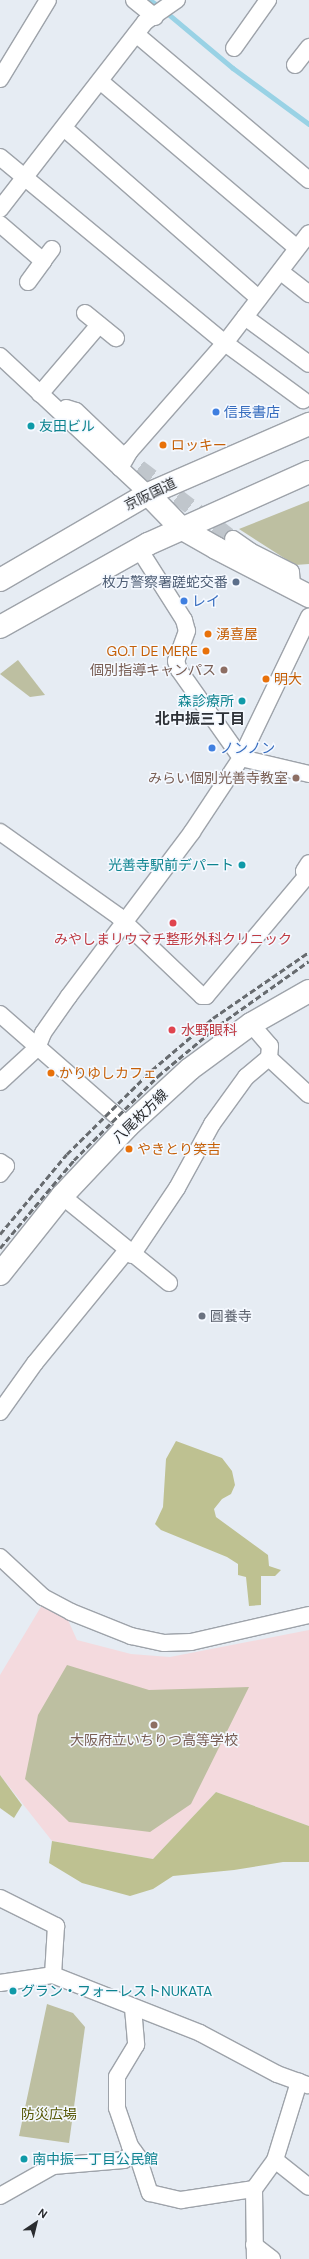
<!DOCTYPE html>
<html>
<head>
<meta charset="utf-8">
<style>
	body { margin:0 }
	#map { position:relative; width:309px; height:2259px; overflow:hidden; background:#e6ecf3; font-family:"DM Sans","Noto Sans JP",sans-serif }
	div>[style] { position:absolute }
	.education>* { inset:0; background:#f4dade }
	.green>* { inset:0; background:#bdbfa1 }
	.forest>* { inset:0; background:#bec191 }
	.stream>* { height:4.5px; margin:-2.25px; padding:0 2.25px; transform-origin:2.25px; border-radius:2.25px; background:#99d2e5 }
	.street-tunnel>* { height:16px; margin-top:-8px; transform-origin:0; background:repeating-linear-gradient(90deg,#c0c6cc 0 16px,transparent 0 24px) }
	.roads { filter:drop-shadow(1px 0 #9ea3aa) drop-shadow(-1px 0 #9ea3aa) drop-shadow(0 1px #9ea3aa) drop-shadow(0 -1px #9ea3aa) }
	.street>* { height:16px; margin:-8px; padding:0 8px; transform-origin:8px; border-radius:8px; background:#fff }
	.secondary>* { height:22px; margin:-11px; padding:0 11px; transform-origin:11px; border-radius:11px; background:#fff }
	.primary>* { height:22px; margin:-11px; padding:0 11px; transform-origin:11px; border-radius:11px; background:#fff }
	.highway>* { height:22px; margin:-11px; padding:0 11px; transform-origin:11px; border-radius:11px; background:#fff }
	.rail>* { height:3px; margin-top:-1.5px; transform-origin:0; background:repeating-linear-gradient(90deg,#676b6f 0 6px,transparent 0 9px) }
	.dots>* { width:11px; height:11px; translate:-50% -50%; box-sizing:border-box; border:2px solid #f5f9ff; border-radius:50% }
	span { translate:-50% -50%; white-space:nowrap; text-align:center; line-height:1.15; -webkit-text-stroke:3px #f5f9ff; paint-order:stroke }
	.shop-label { font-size:14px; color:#366cbe }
	.left { translate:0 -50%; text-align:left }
	.culture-label { font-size:14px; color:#0d838f }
	.right { translate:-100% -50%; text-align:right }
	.food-label { font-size:14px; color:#c56008 }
	.street-label { font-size:14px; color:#2a2c2f }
	.service-label { font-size:14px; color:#4e5e75 }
	.education-label { font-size:14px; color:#785e54 }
	.health-label { font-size:14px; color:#be3a42 }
	.worship-label { font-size:14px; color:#5b616d }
	.park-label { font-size:14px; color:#565705 }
	.neighbourhood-label { font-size:15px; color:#2e3238; font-weight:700 }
	.north { position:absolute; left:16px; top:2203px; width:40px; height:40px; -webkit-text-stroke:3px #f5f9ff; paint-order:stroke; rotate:35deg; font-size:11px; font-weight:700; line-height:16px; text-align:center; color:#2a2c2f }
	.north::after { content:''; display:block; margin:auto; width:14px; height:18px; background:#2a2c2f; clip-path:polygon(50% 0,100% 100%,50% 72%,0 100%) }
</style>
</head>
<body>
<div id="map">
	<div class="education">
		<i style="clip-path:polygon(42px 1605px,68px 1620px,77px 1640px,131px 1654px,170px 1657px,309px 1630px,309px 1826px,216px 1792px,153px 1859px,52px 1841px,0 1775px,0 1675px)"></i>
	</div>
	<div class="green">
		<i style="clip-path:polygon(309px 501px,309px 564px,295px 565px,239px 529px)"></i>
		<i style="clip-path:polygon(18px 660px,45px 695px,30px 697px,0 674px)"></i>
		<i style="clip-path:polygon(67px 1665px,149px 1690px,249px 1687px,191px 1804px,150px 1832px,69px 1822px,25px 1779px,38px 1715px)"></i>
		<i style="clip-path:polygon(47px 2004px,73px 2013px,85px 2027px,69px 2143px,19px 2136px)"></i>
	</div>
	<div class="forest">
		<i style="clip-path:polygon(176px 1441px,222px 1458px,232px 1471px,235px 1485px,231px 1494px,222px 1499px,214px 1509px,216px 1517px,268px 1555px,269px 1566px,281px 1570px,275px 1576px,261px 1576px,261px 1605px,249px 1606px,246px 1577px,238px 1575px,238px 1564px,227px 1557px,161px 1530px,155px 1524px,163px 1507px,166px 1459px)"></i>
		<i style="clip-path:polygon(0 1775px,22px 1805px,14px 1818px,0 1808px)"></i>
		<i style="clip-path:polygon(216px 1792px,309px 1826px,309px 1862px,283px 1862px,234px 1870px,173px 1876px,153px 1889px,130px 1896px,82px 1883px,49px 1863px,52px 1841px,153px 1859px)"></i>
	</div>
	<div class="stream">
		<i style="left:150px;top:0;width:12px;rotate:35deg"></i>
		<i style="left:166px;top:12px;width:87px;rotate:39.9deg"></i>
		<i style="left:233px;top:68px;width:94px;rotate:36.4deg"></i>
	</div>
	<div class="street-tunnel">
		<i style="left:120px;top:453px;width:142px;rotate:37.3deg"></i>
	</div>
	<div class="roads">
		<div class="street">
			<i style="left:134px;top:0;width:27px;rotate:39deg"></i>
			<i style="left:136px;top:34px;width:226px;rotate:40.2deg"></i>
			<i style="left:234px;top:48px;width:59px;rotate:-54.7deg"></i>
			<i style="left:295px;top:65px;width:23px;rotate:-52deg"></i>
			<i style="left:0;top:79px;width:92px;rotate:-58.7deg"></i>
			<i style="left:100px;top:81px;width:258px;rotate:40.3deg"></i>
			<i style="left:64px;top:128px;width:259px;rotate:41.2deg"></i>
			<i style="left:0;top:157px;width:292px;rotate:39.6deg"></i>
			<i style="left:225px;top:343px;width:97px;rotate:36.2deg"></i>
			<i style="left:0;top:209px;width:237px;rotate:-52.2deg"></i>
			<i style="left:145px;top:22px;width:39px;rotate:-35deg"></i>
			<i style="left:0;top:224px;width:57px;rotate:40.7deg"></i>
			<i style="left:43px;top:261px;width:15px;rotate:-53deg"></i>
			<i style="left:281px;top:272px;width:36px;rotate:38deg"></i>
			<i style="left:28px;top:282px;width:26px;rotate:-54deg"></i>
			<i style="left:85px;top:313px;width:40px;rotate:39deg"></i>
			<i style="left:245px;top:317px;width:79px;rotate:36.3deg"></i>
			<i style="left:0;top:356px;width:202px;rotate:43deg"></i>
			<i style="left:40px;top:394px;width:91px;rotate:-49.5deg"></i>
			<i style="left:66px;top:408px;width:10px;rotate:17deg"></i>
			<i style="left:76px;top:411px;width:61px;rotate:43.7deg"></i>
			<i style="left:120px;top:468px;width:20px;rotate:-60deg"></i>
			<i style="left:130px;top:451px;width:144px;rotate:-48.7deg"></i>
			<i style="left:225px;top:343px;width:138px;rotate:-52.6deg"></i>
			<i style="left:233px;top:539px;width:21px;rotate:35deg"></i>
			<i style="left:250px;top:551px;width:46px;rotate:27.1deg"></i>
			<i style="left:291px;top:572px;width:16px;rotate:86deg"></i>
			<i style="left:139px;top:549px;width:84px;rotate:57.6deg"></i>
			<i style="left:184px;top:620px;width:11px;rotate:75deg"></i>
			<i style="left:187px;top:631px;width:32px;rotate:110deg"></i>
			<i style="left:176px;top:661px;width:9px;rotate:72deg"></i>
			<i style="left:179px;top:670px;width:108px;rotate:54.8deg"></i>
			<i style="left:241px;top:758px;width:70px;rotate:13.2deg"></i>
			<i style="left:0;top:832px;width:145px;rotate:35.4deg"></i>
			<i style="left:118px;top:916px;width:116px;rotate:43.6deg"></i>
			<i style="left:202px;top:996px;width:4px"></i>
			<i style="left:206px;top:996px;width:155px;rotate:-50deg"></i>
			<i style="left:306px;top:877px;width:6px;rotate:-108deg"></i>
			<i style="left:304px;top:871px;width:9px;rotate:-58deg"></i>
			<i style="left:0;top:1014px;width:170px;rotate:41.2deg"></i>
			<i style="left:251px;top:1024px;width:29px;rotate:49deg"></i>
			<i style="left:270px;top:1046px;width:12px;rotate:95deg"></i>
			<i style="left:269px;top:1058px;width:54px;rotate:42.8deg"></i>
			<i style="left:0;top:1082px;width:50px;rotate:-42.6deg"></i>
			<i style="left:37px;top:1048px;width:16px;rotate:-68deg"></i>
			<i style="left:43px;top:1033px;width:45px;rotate:-54.9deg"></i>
			<i style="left:69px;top:996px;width:205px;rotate:-53.1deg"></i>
			<i style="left:192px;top:832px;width:89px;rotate:-56.5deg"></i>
			<i style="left:241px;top:758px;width:157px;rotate:-64.3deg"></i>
			<i style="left:0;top:1162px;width:7px;rotate:34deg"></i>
			<i style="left:6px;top:1166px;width:10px;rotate:127deg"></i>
			<i style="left:62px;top:1196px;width:138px;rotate:39.1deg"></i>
			<i style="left:132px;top:1255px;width:81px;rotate:-56.1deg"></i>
			<i style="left:177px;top:1188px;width:73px;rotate:-61.3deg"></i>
			<i style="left:212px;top:1124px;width:58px;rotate:-54.1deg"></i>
			<i style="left:246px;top:1077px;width:30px;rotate:-40deg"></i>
			<i style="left:0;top:1412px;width:60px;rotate:-54.5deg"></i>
			<i style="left:35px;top:1363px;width:146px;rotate:-50.8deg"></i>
			<i style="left:0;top:1557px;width:59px;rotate:42.9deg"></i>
			<i style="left:43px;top:1597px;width:32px;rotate:28deg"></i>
			<i style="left:71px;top:1612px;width:65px;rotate:21.8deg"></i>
			<i style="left:131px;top:1636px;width:34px;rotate:12deg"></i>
			<i style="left:164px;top:1643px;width:27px;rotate:-2deg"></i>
			<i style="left:191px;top:1642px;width:121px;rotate:-12.9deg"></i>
			<i style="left:0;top:1898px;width:63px;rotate:26.6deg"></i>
			<i style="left:56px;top:1926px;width:49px;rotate:93.5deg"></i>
			<i style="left:53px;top:1975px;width:158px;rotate:21.5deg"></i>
			<i style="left:200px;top:2033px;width:87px;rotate:28deg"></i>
			<i style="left:277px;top:2074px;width:33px;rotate:20deg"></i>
			<i style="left:0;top:1983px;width:54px;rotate:-8.6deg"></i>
			<i style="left:133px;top:2008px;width:37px;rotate:85deg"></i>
			<i style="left:136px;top:2045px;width:37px;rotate:121deg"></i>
			<i style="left:117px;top:2077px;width:31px;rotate:90deg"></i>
			<i style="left:117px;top:2108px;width:40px;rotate:71.1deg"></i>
			<i style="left:130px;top:2146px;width:14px;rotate:54deg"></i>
			<i style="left:138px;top:2157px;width:38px;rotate:72deg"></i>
			<i style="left:150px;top:2193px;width:32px;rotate:13deg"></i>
			<i style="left:181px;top:2200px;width:74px;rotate:-8.6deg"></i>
			<i style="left:254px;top:2189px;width:36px;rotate:-54deg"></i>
			<i style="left:275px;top:2160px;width:82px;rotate:-72.9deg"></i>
			<i style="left:275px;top:2160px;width:43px;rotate:38.5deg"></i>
			<i style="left:254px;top:2189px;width:70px;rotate:89.2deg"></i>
			<i style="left:0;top:2196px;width:61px;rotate:-29.5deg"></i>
			<i style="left:53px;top:2166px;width:71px;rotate:-4.8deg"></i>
			<i style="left:124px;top:2160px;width:13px;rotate:-39deg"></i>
			<i style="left:254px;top:2245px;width:23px;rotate:38deg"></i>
		</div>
		<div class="secondary">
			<i style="left:148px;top:494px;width:47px;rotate:45.9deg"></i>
			<i style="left:181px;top:528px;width:40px;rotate:29.7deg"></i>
			<i style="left:216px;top:548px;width:105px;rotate:27.3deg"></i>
		</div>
		<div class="primary">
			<i style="left:0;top:1274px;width:100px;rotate:-51.5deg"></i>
			<i style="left:62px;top:1196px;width:96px;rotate:-46.7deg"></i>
			<i style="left:128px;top:1126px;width:84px;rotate:-42.6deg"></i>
			<i style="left:190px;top:1069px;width:76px;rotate:-36.4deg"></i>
			<i style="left:251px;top:1024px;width:67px;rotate:-29.6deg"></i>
		</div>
		<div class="highway">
			<i style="left:0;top:580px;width:171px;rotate:-30.2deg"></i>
			<i style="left:148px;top:494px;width:176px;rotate:-23.5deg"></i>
			<i style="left:0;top:627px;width:170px;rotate:-29.3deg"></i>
			<i style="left:148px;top:544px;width:176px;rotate:-24.1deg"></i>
		</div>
	</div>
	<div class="rail">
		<i style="left:0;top:1234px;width:104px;rotate:-50.1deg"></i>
		<i style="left:67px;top:1154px;width:120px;rotate:-44.7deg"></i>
		<i style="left:152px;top:1070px;width:80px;rotate:-40.4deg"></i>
		<i style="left:213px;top:1018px;width:116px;rotate:-34.5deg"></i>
		<i style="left:0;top:1248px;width:115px;rotate:-49.9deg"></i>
		<i style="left:74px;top:1160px;width:119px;rotate:-45deg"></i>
		<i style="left:158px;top:1076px;width:80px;rotate:-39.9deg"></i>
		<i style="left:219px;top:1025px;width:110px;rotate:-35.4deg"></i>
	</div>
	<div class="dots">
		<i style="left:216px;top:412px;background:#3f7fe0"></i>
		<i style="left:31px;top:426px;background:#0f9aa8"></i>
		<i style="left:163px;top:445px;background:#e8710a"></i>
		<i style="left:236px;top:582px;background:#5c6f8a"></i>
		<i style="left:184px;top:601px;background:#3f7fe0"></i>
		<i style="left:208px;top:634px;background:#e8710a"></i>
		<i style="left:206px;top:651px;background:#e8710a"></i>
		<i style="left:224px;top:670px;background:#8d6e63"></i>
		<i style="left:266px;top:679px;background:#e8710a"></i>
		<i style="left:242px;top:701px;background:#0f9aa8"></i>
		<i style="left:212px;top:748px;background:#3f7fe0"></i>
		<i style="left:296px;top:778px;background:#8d6e63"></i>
		<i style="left:242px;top:865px;background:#0f9aa8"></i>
		<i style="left:173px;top:923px;background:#e0444e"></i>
		<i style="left:172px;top:1030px;background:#e0444e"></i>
		<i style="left:51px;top:1073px;background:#e8710a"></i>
		<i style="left:129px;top:1149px;background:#e8710a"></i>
		<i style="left:202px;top:1316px;background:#6b7280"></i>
		<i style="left:154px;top:1725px;background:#8d6e63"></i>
		<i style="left:13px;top:1991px;background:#0f9aa8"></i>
		<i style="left:24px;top:2159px;background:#0f9aa8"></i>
	</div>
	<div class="shop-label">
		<span class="left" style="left:224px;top:412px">信長書店</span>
		<span class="left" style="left:192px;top:601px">レイ</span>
		<span class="left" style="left:220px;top:748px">ノンノン</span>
	</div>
	<div class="culture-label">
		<span class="left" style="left:39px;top:426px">友田ビル</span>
		<span class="right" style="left:234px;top:701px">森診療所</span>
		<span class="right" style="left:234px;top:865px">光善寺駅前デパート</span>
		<span class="left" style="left:21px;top:1991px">グラン・フォーレストNUKATA</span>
		<span class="left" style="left:32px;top:2159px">南中振一丁目公民館</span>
	</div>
	<div class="food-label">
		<span class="left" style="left:171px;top:445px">ロッキー</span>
		<span class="left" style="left:216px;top:634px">湧喜屋</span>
		<span class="right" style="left:198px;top:651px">GO.T DE MERE</span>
		<span class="left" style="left:274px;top:679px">明大</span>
		<span class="left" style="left:59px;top:1073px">かりゆしカフェ</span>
		<span class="left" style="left:137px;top:1149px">やきとり笑吉</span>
	</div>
	<div class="street-label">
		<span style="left:150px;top:494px;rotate:-26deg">京阪国道</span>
		<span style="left:140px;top:1116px;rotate:-44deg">八尾枚方線</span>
	</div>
	<div class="service-label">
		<span class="right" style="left:228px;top:582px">枚方警察署蹉蛇交番</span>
	</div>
	<div class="education-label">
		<span class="right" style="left:216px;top:670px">個別指導キャンパス</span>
		<span class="right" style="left:288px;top:778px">みらい個別光善寺教室</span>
		<span style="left:154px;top:1740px">大阪府立いちりつ高等学校</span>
	</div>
	<div class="health-label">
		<span style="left:173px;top:939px">みやしまリウマチ整形外科クリニック</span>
		<span class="left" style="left:181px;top:1030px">水野眼科</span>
	</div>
	<div class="worship-label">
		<span class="left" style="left:210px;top:1316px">圓養寺</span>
	</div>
	<div class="park-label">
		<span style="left:49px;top:2114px">防災広場</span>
	</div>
	<div class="neighbourhood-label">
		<span style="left:200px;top:720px">北中振三丁目</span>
	</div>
	<div class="north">N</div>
</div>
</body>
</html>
